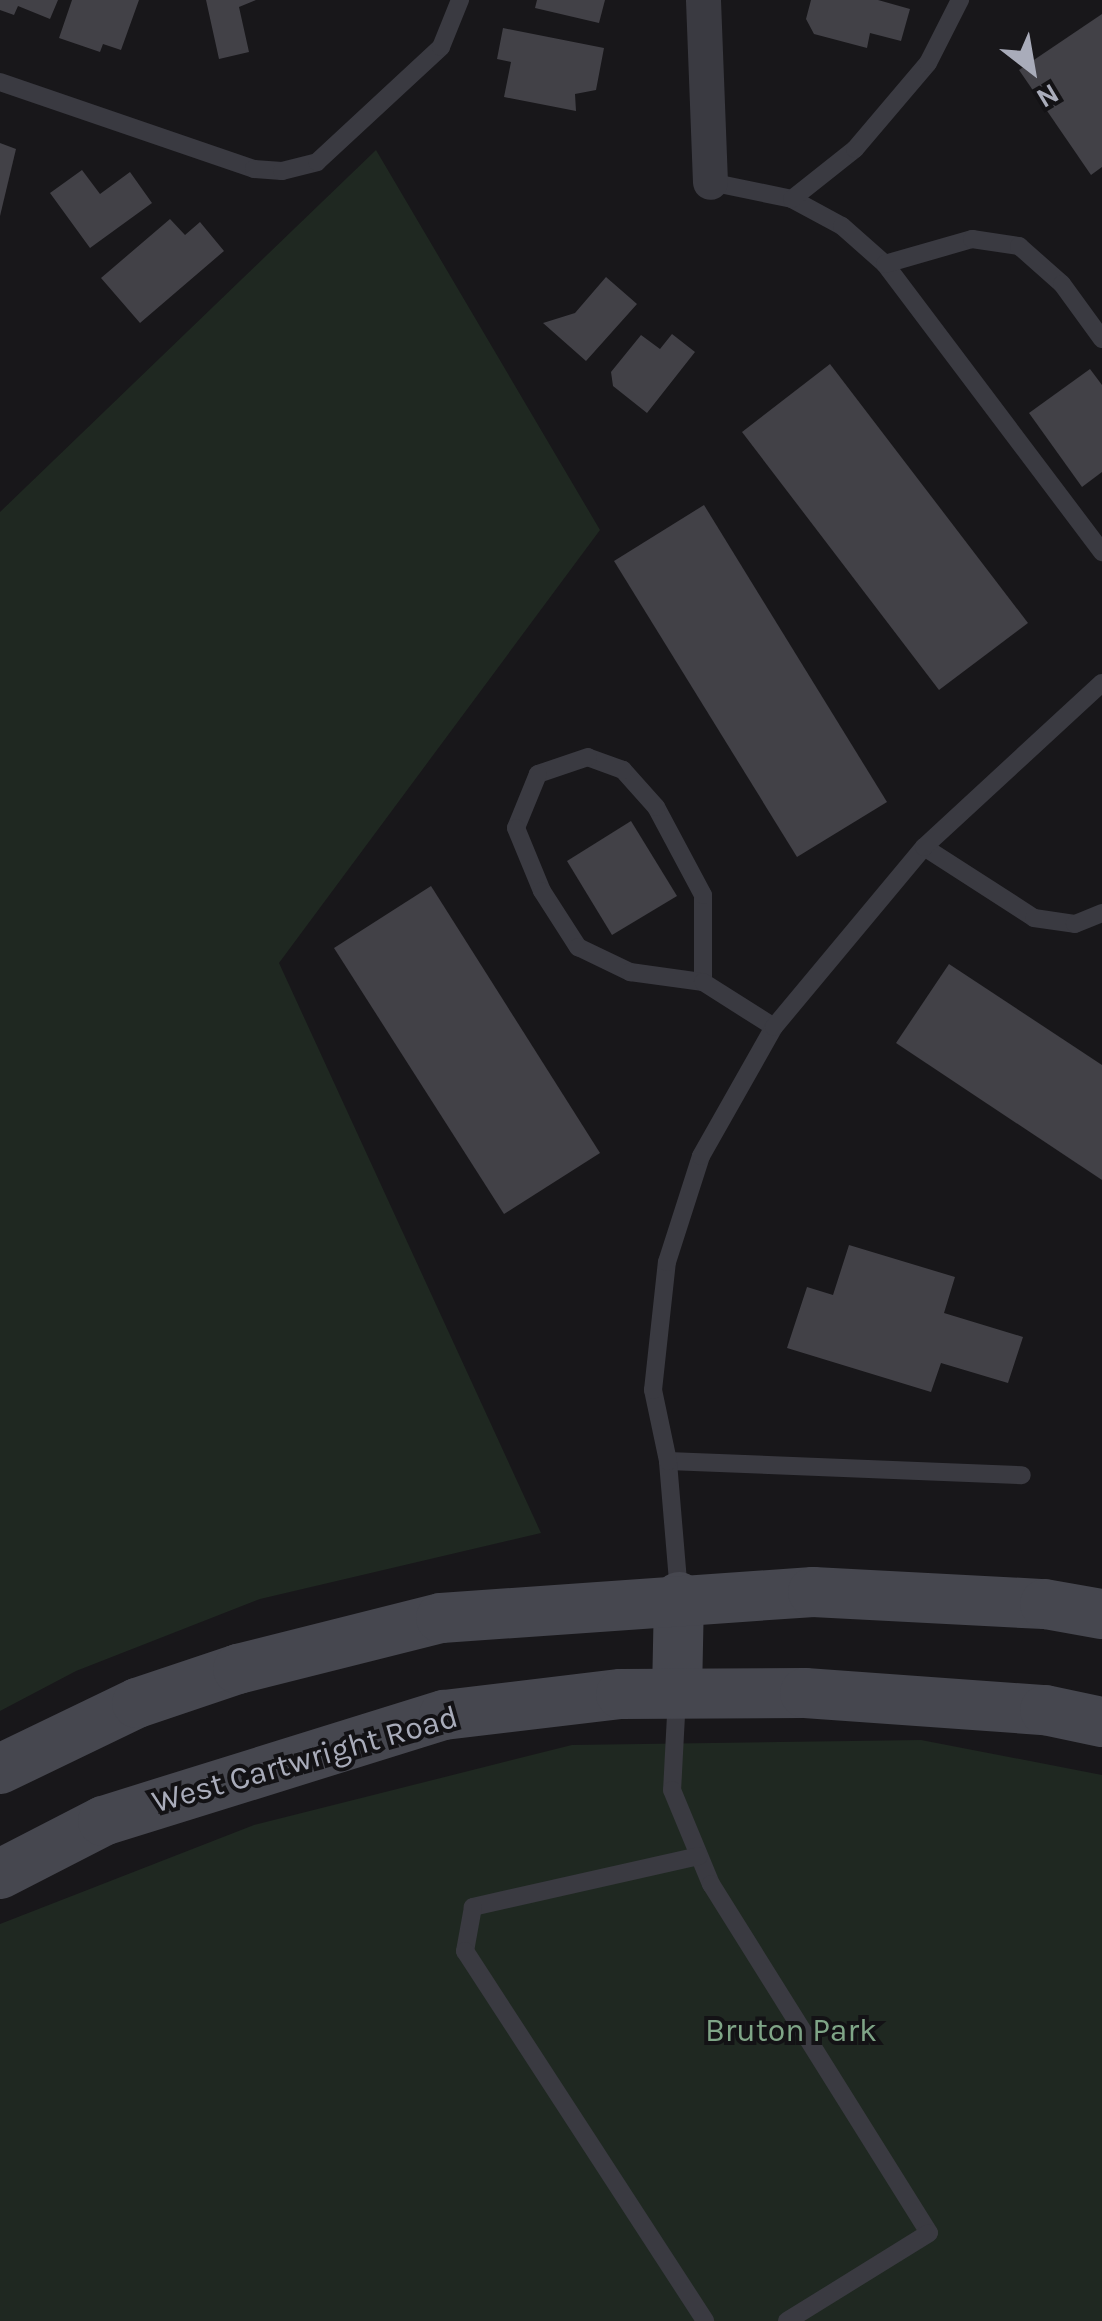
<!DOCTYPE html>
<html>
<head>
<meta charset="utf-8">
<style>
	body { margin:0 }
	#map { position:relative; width:1102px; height:2321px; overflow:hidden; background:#18171a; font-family:Karla,sans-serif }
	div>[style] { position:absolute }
	.green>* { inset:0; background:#1f2821 }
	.building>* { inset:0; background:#424147 }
	.service>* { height:18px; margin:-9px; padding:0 9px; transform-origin:9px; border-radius:9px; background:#3a3a41 }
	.minor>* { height:35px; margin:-17.5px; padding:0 17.5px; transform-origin:17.5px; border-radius:17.5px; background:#3a3a41 }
	.secondary>* { height:50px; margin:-25px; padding:0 25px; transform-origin:25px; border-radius:25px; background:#46474f }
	span { translate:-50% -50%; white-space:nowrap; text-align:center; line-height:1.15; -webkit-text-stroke:8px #131215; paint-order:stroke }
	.street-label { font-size:32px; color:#a9acba }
	.park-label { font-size:32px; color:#7fa587 }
	.north { position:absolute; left:982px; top:20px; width:100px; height:100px; -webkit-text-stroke:8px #131215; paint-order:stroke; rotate:149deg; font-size:28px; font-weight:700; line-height:40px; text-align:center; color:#a9acba }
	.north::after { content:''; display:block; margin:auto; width:35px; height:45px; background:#a9acba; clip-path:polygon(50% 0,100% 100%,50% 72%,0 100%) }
</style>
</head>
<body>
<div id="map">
	<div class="green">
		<i style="clip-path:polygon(376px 150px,600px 530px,279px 963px,541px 1533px,260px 1599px,76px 1671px,0 1711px,0 512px)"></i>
		<i style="clip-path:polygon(921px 1740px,1102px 1775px,1102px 2321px,0 2321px,0 1924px,254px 1825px,572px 1745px)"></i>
	</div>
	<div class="building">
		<i style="clip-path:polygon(0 0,58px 0,50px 19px,18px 6px,14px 15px,0 10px)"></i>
		<i style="clip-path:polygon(72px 0,139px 0,121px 50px,103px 44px,100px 52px,59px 38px)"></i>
		<i style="clip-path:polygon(206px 0,256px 0,239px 7px,249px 52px,219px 59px)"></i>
		<i style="clip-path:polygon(537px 0,605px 0,599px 23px,535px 8px)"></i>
		<i style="clip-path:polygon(811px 0,878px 0,910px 9px,901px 41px,870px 33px,867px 48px,814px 34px,806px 19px)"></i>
		<i style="clip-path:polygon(1102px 14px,1102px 167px,1091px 175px,1019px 70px)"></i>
		<i style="clip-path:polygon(503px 28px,604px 48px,596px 90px,575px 94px,576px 111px,504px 97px,511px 62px,497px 59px)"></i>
		<i style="clip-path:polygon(0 143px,16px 149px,0 216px)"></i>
		<i style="clip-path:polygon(82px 170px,100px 194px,130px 172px,152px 203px,90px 248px,50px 193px)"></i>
		<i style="clip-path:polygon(170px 219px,185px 235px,200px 222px,224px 251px,140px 323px,101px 278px)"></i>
		<i style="clip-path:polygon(606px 277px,637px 304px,586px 361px,543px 323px,575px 313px)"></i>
		<i style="clip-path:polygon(672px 334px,695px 352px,647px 413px,613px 386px,611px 372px,641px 335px,660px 349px)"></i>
		<i style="clip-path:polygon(830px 364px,1028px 623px,939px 690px,742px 432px)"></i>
		<i style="clip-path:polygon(1090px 369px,1102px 385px,1102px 472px,1082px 487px,1029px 413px)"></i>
		<i style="clip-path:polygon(704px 505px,887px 802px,797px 857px,614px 561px)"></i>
		<i style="clip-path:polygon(631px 821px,677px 896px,612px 935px,567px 861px)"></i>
		<i style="clip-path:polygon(431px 886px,600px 1153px,504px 1214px,334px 948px)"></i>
		<i style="clip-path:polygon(949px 964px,1102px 1065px,1102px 1180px,896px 1043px)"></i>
		<i style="clip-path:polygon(849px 1245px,955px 1277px,944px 1313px,1023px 1337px,1008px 1383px,941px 1363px,931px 1392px,787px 1348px,807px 1287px,833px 1295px)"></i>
	</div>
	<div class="service">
		<i style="left:0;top:82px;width:268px;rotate:18.9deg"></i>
		<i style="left:254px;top:169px;width:28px;rotate:4deg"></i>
		<i style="left:282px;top:171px;width:36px;rotate:-14deg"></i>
		<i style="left:317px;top:162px;width:169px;rotate:-42.8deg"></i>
		<i style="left:441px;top:47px;width:51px;rotate:-68deg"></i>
		<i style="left:710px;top:182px;width:84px;rotate:11.7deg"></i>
		<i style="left:792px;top:199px;width:57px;rotate:28.4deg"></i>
		<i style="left:842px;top:226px;width:57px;rotate:41.5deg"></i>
		<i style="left:885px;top:264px;width:361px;rotate:53deg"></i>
		<i style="left:792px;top:199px;width:80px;rotate:-38.4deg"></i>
		<i style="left:855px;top:149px;width:113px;rotate:-49.7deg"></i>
		<i style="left:928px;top:63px;width:71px;rotate:-63.1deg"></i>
		<i style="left:885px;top:264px;width:91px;rotate:-16deg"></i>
		<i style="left:972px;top:239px;width:48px;rotate:8.5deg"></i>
		<i style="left:1019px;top:246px;width:57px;rotate:41.5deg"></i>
		<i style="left:1062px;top:284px;width:68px;rotate:54deg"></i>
		<i style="left:924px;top:847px;width:131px;rotate:32.8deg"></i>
		<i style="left:1034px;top:918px;width:41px;rotate:8.3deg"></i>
		<i style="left:1075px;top:924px;width:29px;rotate:-22deg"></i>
		<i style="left:703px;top:982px;width:87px;rotate:-90deg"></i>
		<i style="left:703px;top:895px;width:100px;rotate:-118.1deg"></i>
		<i style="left:656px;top:807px;width:50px;rotate:-131.7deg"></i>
		<i style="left:623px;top:770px;width:37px;rotate:-160deg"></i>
		<i style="left:588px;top:757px;width:53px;rotate:161.2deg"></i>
		<i style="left:538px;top:774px;width:58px;rotate:112.2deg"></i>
		<i style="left:516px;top:828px;width:68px;rotate:67.6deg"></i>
		<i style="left:542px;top:891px;width:67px;rotate:57.3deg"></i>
		<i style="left:578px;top:947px;width:58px;rotate:25.7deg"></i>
		<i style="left:630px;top:972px;width:74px;rotate:7.8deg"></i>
		<i style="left:703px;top:982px;width:84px;rotate:32.4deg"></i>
		<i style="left:668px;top:1461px;width:354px;rotate:2.3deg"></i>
		<i style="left:679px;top:1593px;width:132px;rotate:-94.8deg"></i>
		<i style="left:668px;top:1461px;width:73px;rotate:-101.9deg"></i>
		<i style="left:653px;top:1390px;width:129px;rotate:-83.8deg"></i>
		<i style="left:667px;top:1262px;width:111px;rotate:-72.2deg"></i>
		<i style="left:701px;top:1156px;width:148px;rotate:-60.5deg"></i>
		<i style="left:774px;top:1027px;width:234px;rotate:-50.2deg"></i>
		<i style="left:924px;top:847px;width:242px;rotate:-42.7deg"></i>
		<i style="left:677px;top:1696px;width:94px;rotate:93deg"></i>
		<i style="left:672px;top:1790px;width:102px;rotate:67.5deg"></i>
		<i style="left:711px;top:1884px;width:411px;rotate:58deg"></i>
		<i style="left:929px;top:2233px;width:167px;rotate:148.2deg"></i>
		<i style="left:699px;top:1856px;width:232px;rotate:167.3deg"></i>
		<i style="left:473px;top:1907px;width:45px;rotate:100.3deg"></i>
		<i style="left:465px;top:1951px;width:441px;rotate:57deg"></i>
	</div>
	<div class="minor">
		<i style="left:703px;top:0;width:182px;rotate:87.8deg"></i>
	</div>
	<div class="secondary">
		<i style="left:677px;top:1693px;width:96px;rotate:-88.8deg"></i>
		<i style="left:0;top:1769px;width:152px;rotate:-25.7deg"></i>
		<i style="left:137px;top:1703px;width:107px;rotate:-18.6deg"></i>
		<i style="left:238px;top:1669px;width:209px;rotate:-14.1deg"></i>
		<i style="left:441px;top:1618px;width:373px;rotate:-4deg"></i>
		<i style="left:813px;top:1592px;width:232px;rotate:3deg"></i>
		<i style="left:1045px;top:1604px;width:58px;rotate:10deg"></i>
		<i style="left:0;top:1874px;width:116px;rotate:-27.2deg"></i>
		<i style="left:103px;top:1821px;width:357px;rotate:-17.3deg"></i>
		<i style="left:444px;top:1715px;width:178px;rotate:-6.8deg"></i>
		<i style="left:621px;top:1694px;width:184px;rotate:-0.3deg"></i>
		<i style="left:805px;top:1693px;width:241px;rotate:4.1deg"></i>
		<i style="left:1045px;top:1710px;width:58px;rotate:11.9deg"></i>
	</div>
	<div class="street-label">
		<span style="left:305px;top:1760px;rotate:-16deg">West Cartwright Road</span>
	</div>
	<div class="park-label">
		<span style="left:791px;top:2031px">Bruton Park</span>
	</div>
	<div class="north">N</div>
</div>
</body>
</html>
